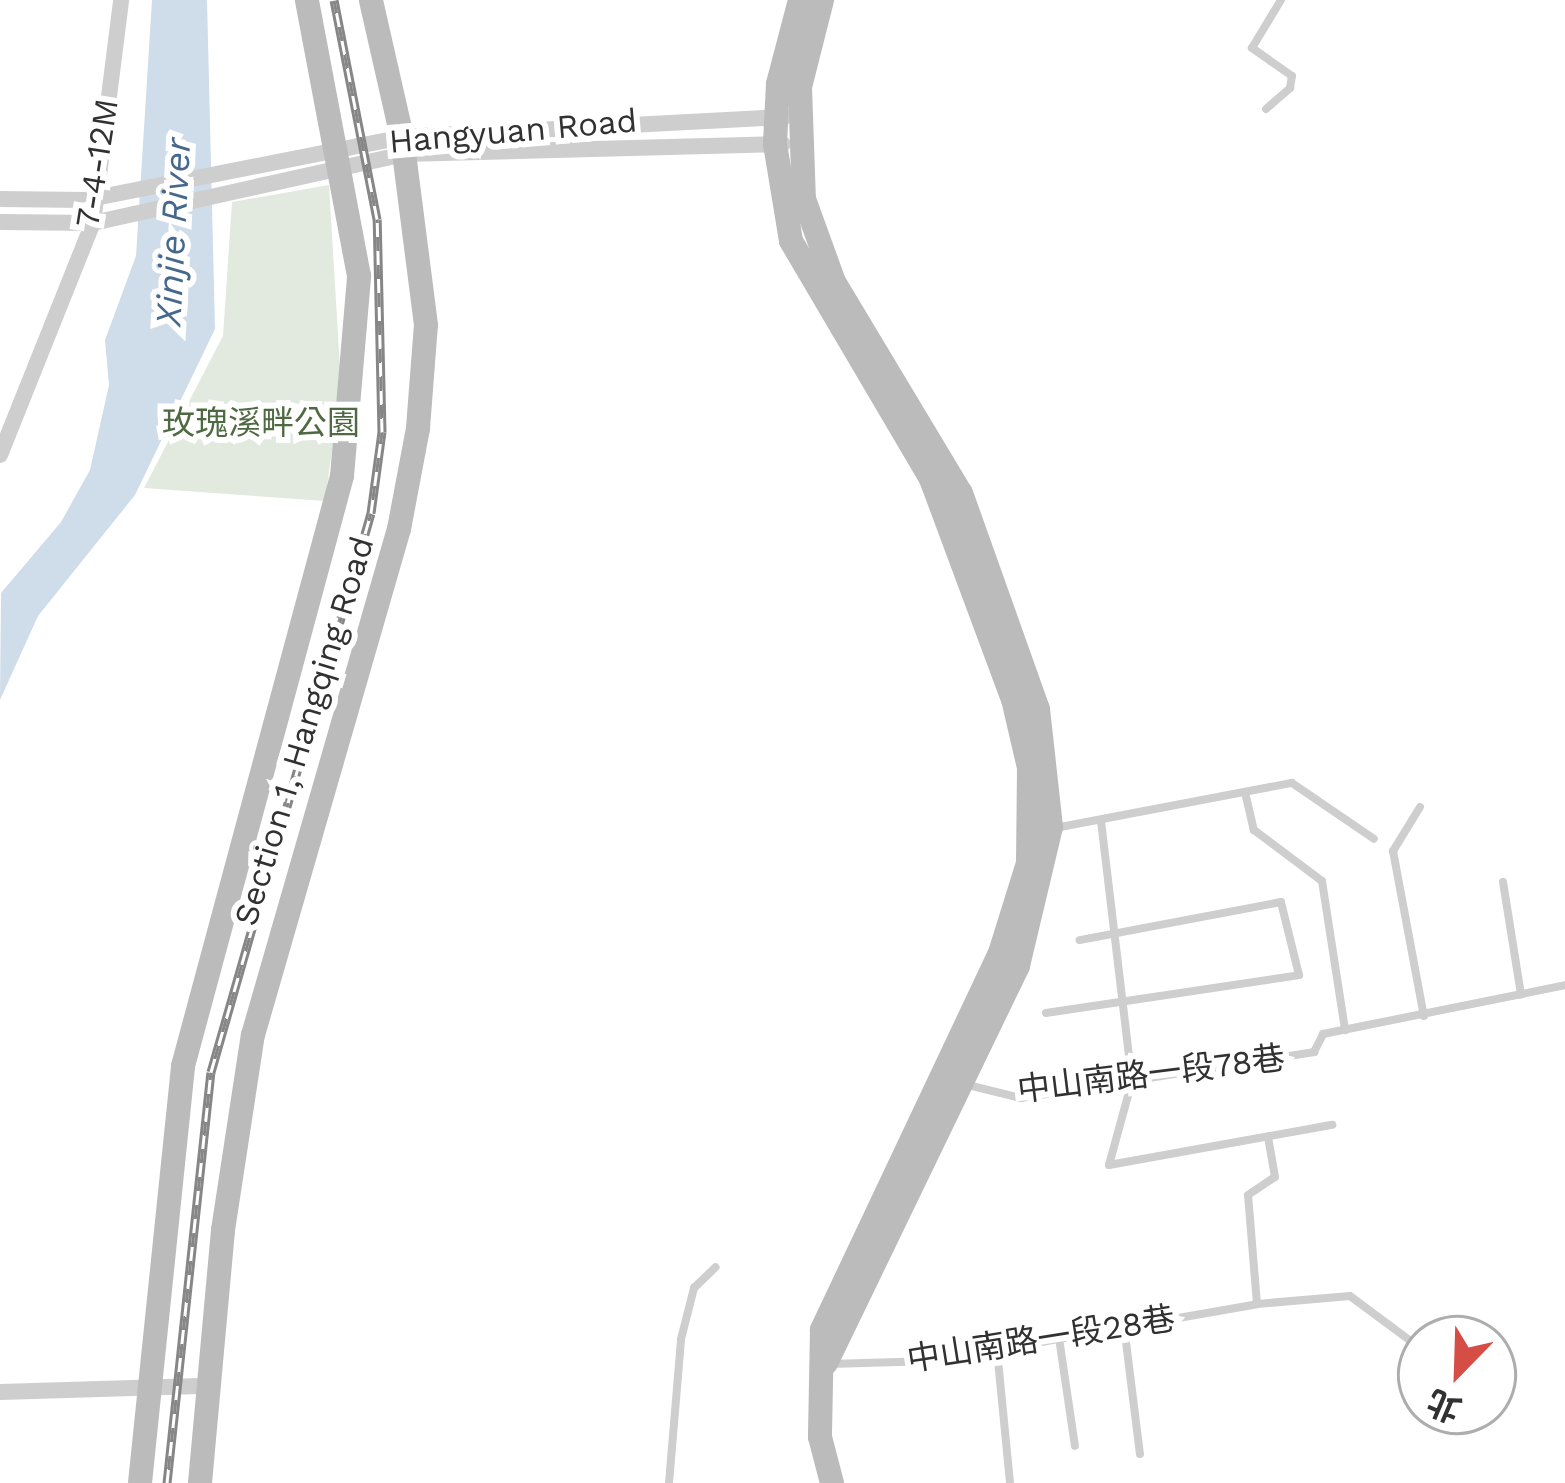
<!DOCTYPE html>
<html>
<head>
<meta charset="utf-8">
<style>
	body { margin:0 }
	#map { position:relative; width:1565px; height:1483px; overflow:hidden; background:#fff; font-family:"Work Sans","Noto Sans TC",sans-serif }
	div>[style] { position:absolute }
	.green>* { inset:0; background:#e2e9de }
	.water>* { inset:0; background:#cfdcea }
	.lane>* { height:8px; margin:-4px; padding:0 4px; transform-origin:4px; border-radius:4px; background:#cecece }
	.street>* { height:16px; margin:-8px; padding:0 8px; transform-origin:8px; border-radius:8px; background:#cecece }
	.secondary>* { height:24px; margin:-12px; padding:0 12px; transform-origin:12px; border-radius:12px; background:#bbb }
	.rail>* { height:9px; margin-top:-4.5px; transform-origin:0; background:repeating-linear-gradient(90deg,#fff 0 14px,#868686 0 28px); box-sizing:border-box; border-block:3px solid #868686 }
	span { translate:-50% -50%; white-space:nowrap; text-align:center; line-height:1.15; -webkit-text-stroke:12px #fff; paint-order:stroke }
	.street-label { font-size:33px; color:#313131 }
	.park-label { font-size:33px; color:#4f6942 }
	.water-label { font-size:36px; color:#46688c; font-style:italic }
	.north { position:absolute; left:1397px; top:1315px; width:120px; height:120px; box-sizing:border-box; background:#fff; border:3px solid #adadad; border-radius:50%; rotate:203deg; font-size:33px; font-weight:700; line-height:48px; text-align:center; color:#313131 }
	.north::after { content:''; display:block; margin:auto; width:42px; height:54px; background:#d54d45; clip-path:polygon(50% 0,100% 100%,50% 72%,0 100%) }
</style>
</head>
<body>
<div id="map">
	<div class="green">
		<i style="clip-path:polygon(329px 185px,341px 385px,325px 501px,144px 488px,223px 336px,232px 202px)"></i>
	</div>
	<div class="water">
		<i style="clip-path:polygon(152px 0,207px 0,215px 329px,135px 495px,38px 616px,0 700px,1px 593px,61px 522px,90px 470px,109px 385px,105px 340px,136px 256px)"></i>
	</div>
	<div class="lane">
		<i style="left:1266px;top:109px;width:32px;rotate:-41deg"></i>
		<i style="left:1290px;top:88px;width:12px;rotate:-81deg"></i>
		<i style="left:1292px;top:76px;width:49px;rotate:-145deg"></i>
		<i style="left:1252px;top:48px;width:56px;rotate:-58.9deg"></i>
		<i style="left:1245px;top:792px;width:39px;rotate:77deg"></i>
		<i style="left:1254px;top:830px;width:85px;rotate:36.9deg"></i>
		<i style="left:1322px;top:881px;width:151px;rotate:81.2deg"></i>
		<i style="left:1420px;top:807px;width:52px;rotate:121.5deg"></i>
		<i style="left:1393px;top:851px;width:168px;rotate:79.4deg"></i>
		<i style="left:1101px;top:821px;width:262px;rotate:83.2deg"></i>
		<i style="left:1132px;top:1081px;width:87px;rotate:105.3deg"></i>
		<i style="left:1109px;top:1165px;width:227px;rotate:-10.2deg"></i>
		<i style="left:1055px;top:828px;width:241px;rotate:-10.8deg"></i>
		<i style="left:1292px;top:783px;width:99px;rotate:34.3deg"></i>
		<i style="left:1503px;top:882px;width:114px;rotate:80.9deg"></i>
		<i style="left:1046px;top:1013px;width:256px;rotate:-8.5deg"></i>
		<i style="left:1299px;top:975px;width:75px;rotate:-103.9deg"></i>
		<i style="left:1281px;top:902px;width:205px;rotate:169.3deg"></i>
		<i style="left:964px;top:1084px;width:59px;rotate:13.8deg"></i>
		<i style="left:1021px;top:1098px;width:297px;rotate:-8.9deg"></i>
		<i style="left:1314px;top:1052px;width:20px;rotate:-63deg"></i>
		<i style="left:1323px;top:1034px;width:247px;rotate:-11.4deg"></i>
		<i style="left:1257px;top:1304px;width:93px;rotate:-4.9deg"></i>
		<i style="left:1350px;top:1296px;width:77px;rotate:36.6deg"></i>
		<i style="left:1412px;top:1342px;width:22px;rotate:66deg"></i>
		<i style="left:1124px;top:1326px;width:129px;rotate:82.9deg"></i>
		<i style="left:1059px;top:1338px;width:109px;rotate:81.6deg"></i>
		<i style="left:997px;top:1350px;width:134px;rotate:84.4deg"></i>
		<i style="left:830px;top:1364px;width:102px;rotate:-1.7deg"></i>
		<i style="left:932px;top:1361px;width:330px;rotate:-9.9deg"></i>
		<i style="left:1257px;top:1304px;width:109px;rotate:-94.7deg"></i>
		<i style="left:1248px;top:1195px;width:32px;rotate:-34deg"></i>
		<i style="left:1275px;top:1177px;width:41px;rotate:-99.9deg"></i>
		<i style="left:1432px;top:1411px;width:13px;rotate:81deg"></i>
		<i style="left:669px;top:1483px;width:144px;rotate:-85.2deg"></i>
		<i style="left:681px;top:1339px;width:53px;rotate:-75.7deg"></i>
		<i style="left:694px;top:1288px;width:30px;rotate:-44deg"></i>
	</div>
	<div class="street">
		<i style="left:0;top:199px;width:85px;rotate:0.7deg"></i>
		<i style="left:85px;top:200px;width:323px;rotate:-11.2deg"></i>
		<i style="left:402px;top:137px;width:383px;rotate:-3deg"></i>
		<i style="left:0;top:222px;width:93px;rotate:0.6deg"></i>
		<i style="left:93px;top:223px;width:319px;rotate:-12.5deg"></i>
		<i style="left:404px;top:154px;width:379px;rotate:-1.5deg"></i>
		<i style="left:0;top:455px;width:250px;rotate:-68.2deg"></i>
		<i style="left:93px;top:223px;width:225px;rotate:-82.8deg"></i>
		<i style="left:0;top:1392px;width:208px;rotate:-1.7deg"></i>
	</div>
	<div class="secondary">
		<i style="left:800px;top:0;width:87px;rotate:104.7deg"></i>
		<i style="left:778px;top:84px;width:60px;rotate:92.9deg"></i>
		<i style="left:775px;top:144px;width:98px;rotate:80.6deg"></i>
		<i style="left:791px;top:241px;width:276px;rotate:59.5deg"></i>
		<i style="left:931px;top:479px;width:235px;rotate:69.6deg"></i>
		<i style="left:1013px;top:699px;width:71px;rotate:76.9deg"></i>
		<i style="left:1029px;top:768px;width:95px;rotate:90.6deg"></i>
		<i style="left:1028px;top:863px;width:94px;rotate:107.3deg"></i>
		<i style="left:1000px;top:953px;width:417px;rotate:115.3deg"></i>
		<i style="left:822px;top:1330px;width:107px;rotate:91.1deg"></i>
		<i style="left:820px;top:1437px;width:48px;rotate:75.4deg"></i>
		<i style="left:822px;top:0;width:90px;rotate:104.2deg"></i>
		<i style="left:800px;top:87px;width:112px;rotate:88deg"></i>
		<i style="left:804px;top:199px;width:88px;rotate:70.1deg"></i>
		<i style="left:834px;top:282px;width:246px;rotate:59deg"></i>
		<i style="left:961px;top:493px;width:229px;rotate:70.4deg"></i>
		<i style="left:1038px;top:709px;width:119px;rotate:83.7deg"></i>
		<i style="left:1051px;top:827px;width:143px;rotate:103.4deg"></i>
		<i style="left:1018px;top:966px;width:441px;rotate:115.8deg"></i>
		<i style="left:140px;top:1483px;width:419px;rotate:-84.1deg"></i>
		<i style="left:183px;top:1066px;width:611px;rotate:-74.92deg"></i>
		<i style="left:342px;top:476px;width:201px;rotate:-85.1deg"></i>
		<i style="left:359px;top:276px;width:281px;rotate:-100.7deg"></i>
		<i style="left:200px;top:1483px;width:254px;rotate:-84.8deg"></i>
		<i style="left:223px;top:1230px;width:197px;rotate:-81.3deg"></i>
		<i style="left:253px;top:1035px;width:527px;rotate:-73.91deg"></i>
		<i style="left:399px;top:529px;width:103px;rotate:-79.3deg"></i>
		<i style="left:418px;top:428px;width:103px;rotate:-85.6deg"></i>
		<i style="left:426px;top:325px;width:190px;rotate:-97.3deg"></i>
		<i style="left:402px;top:137px;width:140px;rotate:-102.8deg"></i>
	</div>
	<div class="rail">
		<i style="left:167px;top:1483px;width:413px;rotate:-83.9deg"></i>
		<i style="left:211px;top:1072px;width:581px;rotate:-74.03deg"></i>
		<i style="left:371px;top:513px;width:82px;rotate:-82.3deg"></i>
		<i style="left:382px;top:432px;width:213px;rotate:-91.3deg"></i>
		<i style="left:377px;top:219px;width:223px;rotate:-101.1deg"></i>
	</div>
	<div class="street-label">
		<span style="left:513px;top:131px;rotate:-5deg">Hangyuan Road</span>
		<span style="left:97px;top:163px;rotate:-81deg">7-4-12M</span>
		<span style="left:304px;top:731px;rotate:-73deg">Section 1, Hangqing Road</span>
		<span style="left:1151px;top:1074px;rotate:-7deg">中山南路一段78巷</span>
		<span style="left:1041px;top:1339px;rotate:-9deg">中山南路一段28巷</span>
	</div>
	<div class="park-label">
		<span style="left:261px;top:423px">玫瑰溪畔公園</span>
	</div>
	<div class="water-label">
		<span style="left:174px;top:232px;rotate:-87deg">Xinjie River</span>
	</div>
	<div class="north">北</div>
</div>
</body>
</html>
